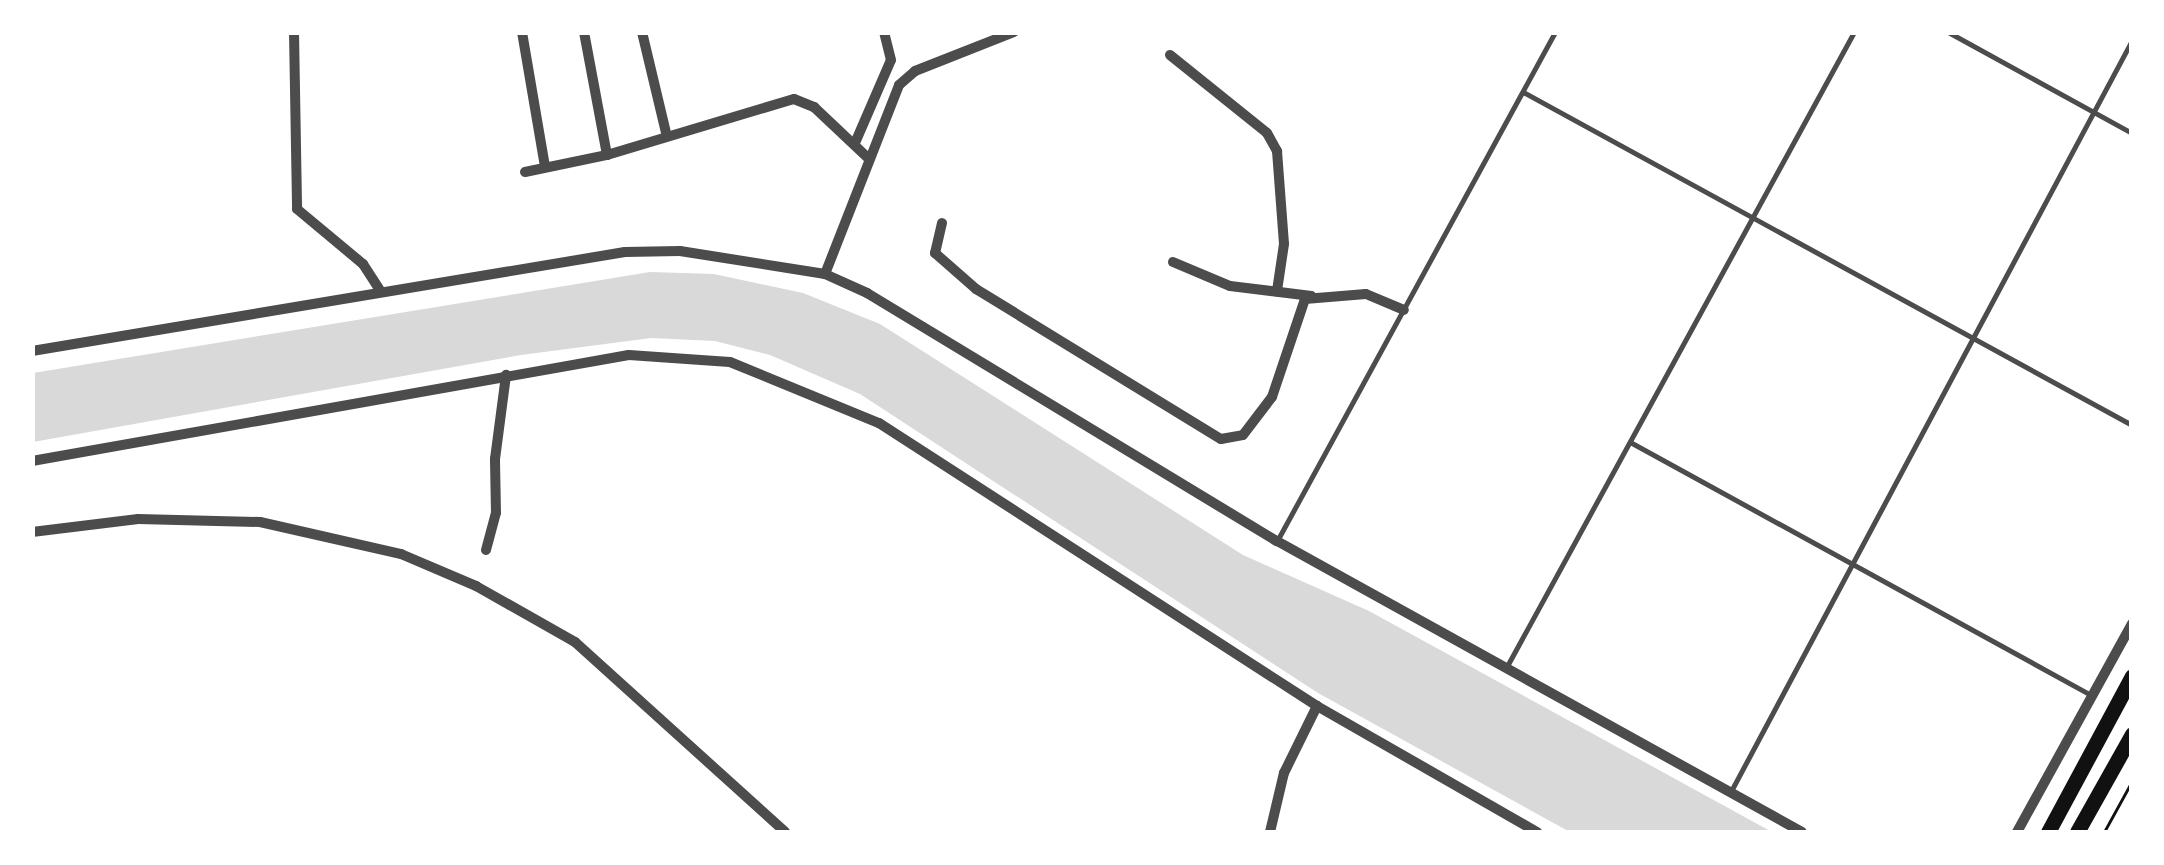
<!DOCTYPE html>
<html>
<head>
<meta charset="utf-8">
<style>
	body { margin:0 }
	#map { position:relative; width:2164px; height:865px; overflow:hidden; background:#fff; font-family:"Source Sans 3",sans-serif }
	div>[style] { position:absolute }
	.water>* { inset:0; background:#d9d9d9 }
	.path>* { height:2.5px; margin:-1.25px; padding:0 1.25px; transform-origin:1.25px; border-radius:1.25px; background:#111 }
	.service>* { height:5px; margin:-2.5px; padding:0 2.5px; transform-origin:2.5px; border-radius:2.5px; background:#4c4c4c }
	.minor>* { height:10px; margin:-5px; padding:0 5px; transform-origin:5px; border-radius:5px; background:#4c4c4c }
	.primary>* { height:15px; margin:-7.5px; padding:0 7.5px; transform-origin:7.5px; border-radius:7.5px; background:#111 }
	span { translate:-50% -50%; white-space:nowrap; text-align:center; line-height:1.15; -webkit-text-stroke:9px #fff; paint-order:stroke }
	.frame { position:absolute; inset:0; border:35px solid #fff; pointer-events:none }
</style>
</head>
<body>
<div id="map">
	<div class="water">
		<i style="clip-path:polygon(650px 272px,714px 274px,803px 293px,880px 324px,1243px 555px,1369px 611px,1772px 832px,1570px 832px,1318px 693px,860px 394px,770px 355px,715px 341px,651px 338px,521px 355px,33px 442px,33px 373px)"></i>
	</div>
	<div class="path">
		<i style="left:2104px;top:832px;width:58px;rotate:-61.2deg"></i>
	</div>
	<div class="service">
		<i style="left:1948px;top:32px;width:210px;rotate:28.8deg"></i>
		<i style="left:1523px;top:92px;width:694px;rotate:28.67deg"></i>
		<i style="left:1630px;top:442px;width:526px;rotate:28.76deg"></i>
		<i style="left:1278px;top:539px;width:578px;rotate:-61.35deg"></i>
		<i style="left:1507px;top:666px;width:723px;rotate:-61.31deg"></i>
		<i style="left:1731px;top:791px;width:851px;rotate:-61.9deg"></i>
	</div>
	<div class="minor">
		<i style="left:294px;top:32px;width:177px;rotate:89deg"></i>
		<i style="left:297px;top:209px;width:86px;rotate:39.8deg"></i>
		<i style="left:363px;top:264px;width:30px;rotate:57deg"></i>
		<i style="left:522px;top:32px;width:137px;rotate:80.3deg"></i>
		<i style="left:584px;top:32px;width:125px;rotate:79.4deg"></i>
		<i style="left:642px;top:32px;width:104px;rotate:76.6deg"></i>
		<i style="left:1170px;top:55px;width:124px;rotate:38.8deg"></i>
		<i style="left:1267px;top:133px;width:21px;rotate:61deg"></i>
		<i style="left:1277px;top:151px;width:93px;rotate:85.7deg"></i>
		<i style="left:1284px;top:244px;width:48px;rotate:98.5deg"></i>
		<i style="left:855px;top:143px;width:90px;rotate:-66.6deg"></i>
		<i style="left:891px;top:60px;width:29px;rotate:-104deg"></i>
		<i style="left:525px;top:172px;width:84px;rotate:-11.7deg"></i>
		<i style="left:607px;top:155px;width:195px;rotate:-16.7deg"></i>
		<i style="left:794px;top:99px;width:22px;rotate:22deg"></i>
		<i style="left:814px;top:107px;width:76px;rotate:43.4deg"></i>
		<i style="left:942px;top:223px;width:31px;rotate:103deg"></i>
		<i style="left:935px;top:253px;width:55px;rotate:41.3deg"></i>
		<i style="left:976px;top:289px;width:287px;rotate:31.5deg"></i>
		<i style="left:1221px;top:439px;width:22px;rotate:-10deg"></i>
		<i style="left:1243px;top:435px;width:48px;rotate:-52.7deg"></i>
		<i style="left:1272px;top:397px;width:103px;rotate:-71.4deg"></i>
		<i style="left:1305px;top:299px;width:61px;rotate:-4.7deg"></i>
		<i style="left:1366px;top:294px;width:41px;rotate:22.8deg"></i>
		<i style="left:1173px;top:262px;width:62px;rotate:22.8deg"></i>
		<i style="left:1230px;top:286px;width:82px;rotate:7deg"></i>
		<i style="left:825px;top:274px;width:203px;rotate:-68.6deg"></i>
		<i style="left:899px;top:85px;width:21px;rotate:-41deg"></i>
		<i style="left:915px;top:71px;width:106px;rotate:-21.5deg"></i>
		<i style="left:32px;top:351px;width:601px;rotate:-9.48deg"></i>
		<i style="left:625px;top:252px;width:55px;rotate:-1deg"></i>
		<i style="left:680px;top:251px;width:147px;rotate:9deg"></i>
		<i style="left:825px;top:274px;width:46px;rotate:24.3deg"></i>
		<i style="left:867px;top:293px;width:479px;rotate:31.2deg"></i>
		<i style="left:1277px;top:541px;width:600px;rotate:29deg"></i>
		<i style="left:32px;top:461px;width:606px;rotate:-10.07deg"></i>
		<i style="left:629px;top:355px;width:101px;rotate:4deg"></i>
		<i style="left:730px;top:362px;width:161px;rotate:22.3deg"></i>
		<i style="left:879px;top:423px;width:521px;rotate:32.87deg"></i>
		<i style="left:1317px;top:706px;width:254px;rotate:29.8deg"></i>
		<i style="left:32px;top:532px;width:107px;rotate:-7deg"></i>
		<i style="left:138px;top:519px;width:122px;rotate:1.4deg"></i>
		<i style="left:260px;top:522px;width:145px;rotate:12.8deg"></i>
		<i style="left:401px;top:554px;width:82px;rotate:23.1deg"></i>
		<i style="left:476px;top:586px;width:114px;rotate:29.5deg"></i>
		<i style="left:575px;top:642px;width:283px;rotate:42.1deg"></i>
		<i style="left:486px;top:550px;width:38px;rotate:-75deg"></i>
		<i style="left:496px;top:513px;width:54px;rotate:-91.1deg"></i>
		<i style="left:495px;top:459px;width:85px;rotate:-82.5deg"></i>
		<i style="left:1270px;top:832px;width:61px;rotate:-76.7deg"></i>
		<i style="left:1284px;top:773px;width:75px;rotate:-63.8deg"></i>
		<i style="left:2017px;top:832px;width:238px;rotate:-61.1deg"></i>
	</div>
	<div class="primary">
		<i style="left:2048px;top:832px;width:177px;rotate:-61.7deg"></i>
		<i style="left:2077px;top:832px;width:112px;rotate:-60.7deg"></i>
	</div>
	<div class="frame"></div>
</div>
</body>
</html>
